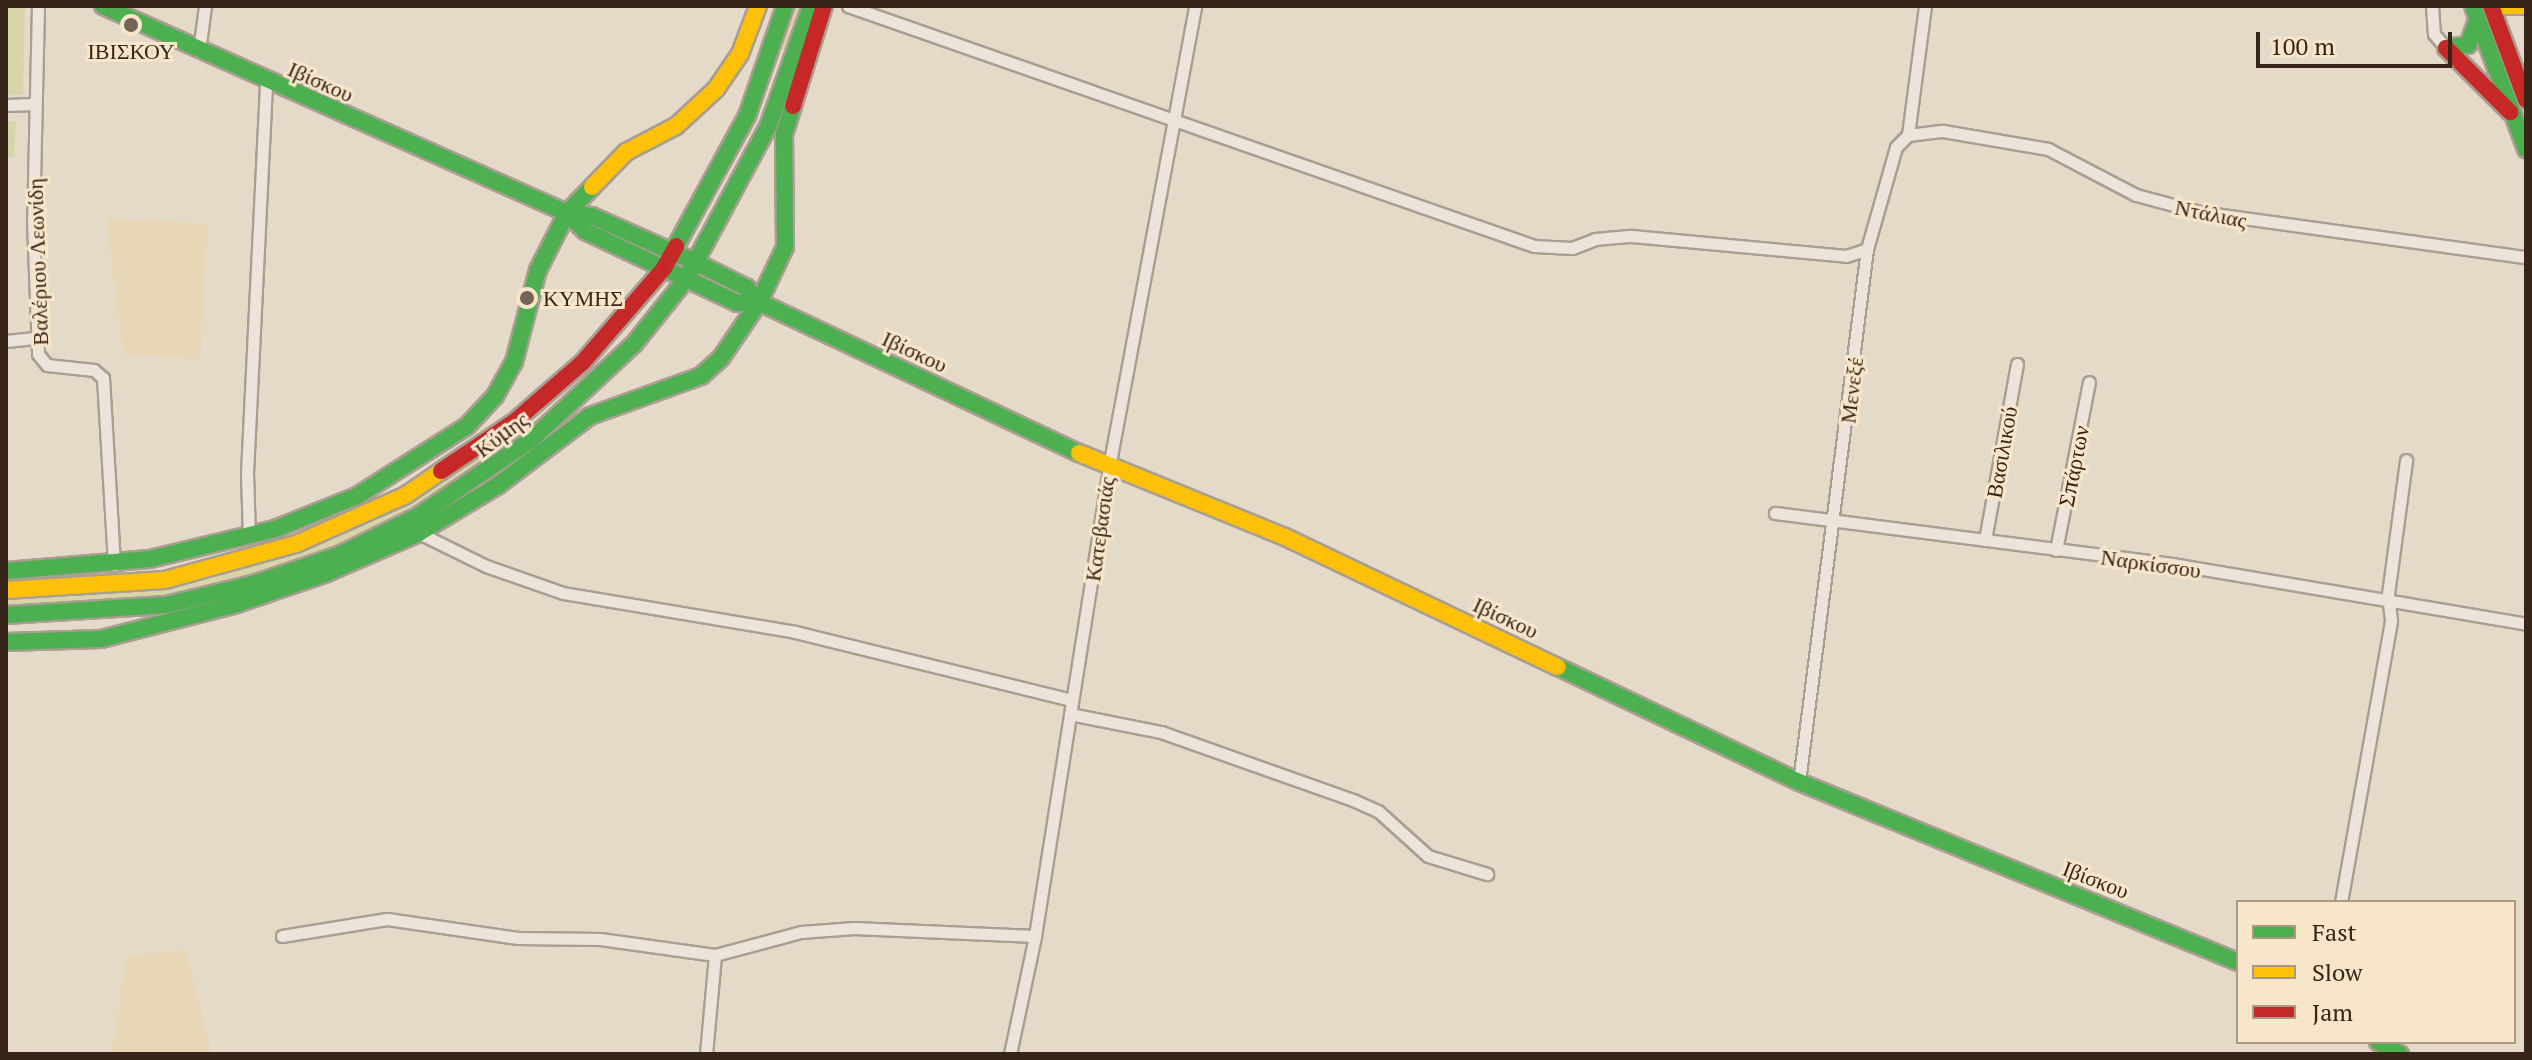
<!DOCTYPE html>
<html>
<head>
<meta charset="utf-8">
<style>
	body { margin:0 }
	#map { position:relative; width:2532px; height:1060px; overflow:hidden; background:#e5d9c8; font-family:"PT Serif",serif }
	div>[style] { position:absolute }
	.farmland>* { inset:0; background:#e7d7b6 }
	.green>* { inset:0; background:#d9d4a8 }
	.roads { filter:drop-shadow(2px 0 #a99e92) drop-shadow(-2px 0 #a99e92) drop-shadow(0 2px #a99e92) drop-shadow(0 -2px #a99e92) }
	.street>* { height:11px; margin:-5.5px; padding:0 5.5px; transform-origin:5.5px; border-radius:5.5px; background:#ece4da }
	.fast>* { height:16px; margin:-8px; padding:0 8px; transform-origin:8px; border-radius:8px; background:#4caf50 }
	.slow>* { height:16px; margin:-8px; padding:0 8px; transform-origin:8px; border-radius:8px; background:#ffc107 }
	.jam>* { height:16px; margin:-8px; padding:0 8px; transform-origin:8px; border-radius:8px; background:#c62828 }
	.dots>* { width:22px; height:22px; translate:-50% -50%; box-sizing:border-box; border:4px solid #f8e6cb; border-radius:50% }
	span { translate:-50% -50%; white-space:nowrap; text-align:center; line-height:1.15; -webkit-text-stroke:6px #f8e6cb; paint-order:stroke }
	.poi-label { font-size:22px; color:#37251a }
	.left { translate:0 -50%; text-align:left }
	.street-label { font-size:22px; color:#37251a }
	.frame { position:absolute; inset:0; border:8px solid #37251a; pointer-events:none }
	.legend { position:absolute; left:2236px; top:900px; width:280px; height:144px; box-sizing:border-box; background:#f8e6cb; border:2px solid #ab9984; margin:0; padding:10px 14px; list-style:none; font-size:24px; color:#37251a }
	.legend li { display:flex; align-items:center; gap:16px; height:40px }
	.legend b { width:40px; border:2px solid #ab9984 }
	.scale { position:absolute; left:2256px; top:32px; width:196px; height:36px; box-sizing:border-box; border:4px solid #37251a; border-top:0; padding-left:10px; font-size:24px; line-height:28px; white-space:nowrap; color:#37251a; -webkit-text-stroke:6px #f8e6cb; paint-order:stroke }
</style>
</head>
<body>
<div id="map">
	<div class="farmland">
		<i style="clip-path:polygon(106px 218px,207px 224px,200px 359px,124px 354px)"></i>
		<i style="clip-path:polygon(186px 950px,211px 1054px,112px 1054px,127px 956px)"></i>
	</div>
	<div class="green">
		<i style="clip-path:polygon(6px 6px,25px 6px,23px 94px,6px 96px)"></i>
		<i style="clip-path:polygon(793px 6px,802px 6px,789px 51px,780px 48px)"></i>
		<i style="clip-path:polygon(16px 121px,14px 157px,6px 157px,6px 122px)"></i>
		<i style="clip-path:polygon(486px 453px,491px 460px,414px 510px,337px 547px,252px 576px,166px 597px,6px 607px,6px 598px,72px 597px,204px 581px,303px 550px,410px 502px)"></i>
	</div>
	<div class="roads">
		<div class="street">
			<i style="left:38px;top:6px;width:215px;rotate:91.3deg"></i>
			<i style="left:33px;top:221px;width:133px;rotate:87.8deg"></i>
			<i style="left:38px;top:354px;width:14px;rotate:51deg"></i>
			<i style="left:47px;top:365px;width:47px;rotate:6.1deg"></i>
			<i style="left:94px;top:370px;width:12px;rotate:42deg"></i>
			<i style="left:103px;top:378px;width:187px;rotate:86.6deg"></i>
			<i style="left:848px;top:6px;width:727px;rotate:19.28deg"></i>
			<i style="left:1534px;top:246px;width:38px;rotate:3deg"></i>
			<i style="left:1572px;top:248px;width:25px;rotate:-21deg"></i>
			<i style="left:1595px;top:239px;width:37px;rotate:-5deg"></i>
			<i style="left:1632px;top:236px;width:215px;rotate:5.3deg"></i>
			<i style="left:1846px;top:256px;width:22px;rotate:-18deg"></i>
			<i style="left:2432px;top:6px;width:28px;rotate:86deg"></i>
			<i style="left:2434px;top:34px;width:18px;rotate:49deg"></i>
			<i style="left:199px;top:51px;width:45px;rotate:-82.4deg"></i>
			<i style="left:6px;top:105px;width:29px;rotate:-2deg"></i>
			<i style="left:1908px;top:135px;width:35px;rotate:-7deg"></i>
			<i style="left:1943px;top:131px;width:107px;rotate:9.7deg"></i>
			<i style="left:2048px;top:149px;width:99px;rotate:27.6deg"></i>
			<i style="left:2136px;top:195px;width:66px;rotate:14.9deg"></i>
			<i style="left:2200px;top:212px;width:329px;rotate:7.9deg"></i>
			<i style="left:6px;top:341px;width:31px;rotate:-6deg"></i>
			<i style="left:1775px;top:513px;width:401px;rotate:7.3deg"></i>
			<i style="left:2173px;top:564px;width:358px;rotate:9.6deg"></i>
			<i style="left:419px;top:533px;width:75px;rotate:26.2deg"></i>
			<i style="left:486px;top:566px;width:82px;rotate:19.3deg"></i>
			<i style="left:563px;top:593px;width:235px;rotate:9.5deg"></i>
			<i style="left:795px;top:632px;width:285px;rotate:13.8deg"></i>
			<i style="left:249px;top:537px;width:64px;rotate:-91.8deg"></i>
			<i style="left:247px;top:473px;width:392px;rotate:-87.2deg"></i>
			<i style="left:1985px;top:540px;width:179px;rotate:-79.7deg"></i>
			<i style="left:2056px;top:550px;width:171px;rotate:-78.9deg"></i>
			<i style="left:1070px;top:714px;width:93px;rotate:11.2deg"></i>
			<i style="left:1161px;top:732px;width:204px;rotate:19.5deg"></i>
			<i style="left:1353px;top:800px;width:27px;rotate:24deg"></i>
			<i style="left:1378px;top:811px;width:67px;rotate:42deg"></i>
			<i style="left:1428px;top:856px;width:62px;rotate:17deg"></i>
			<i style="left:1799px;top:782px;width:537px;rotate:-82.73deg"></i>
			<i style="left:1867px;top:249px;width:106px;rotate:-74.1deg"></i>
			<i style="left:1896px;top:147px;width:17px;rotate:-45deg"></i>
			<i style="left:1908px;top:135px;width:130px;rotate:-82.5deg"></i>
			<i style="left:2341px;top:902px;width:286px;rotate:-79.9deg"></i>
			<i style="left:2391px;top:620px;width:26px;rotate:-97deg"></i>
			<i style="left:2388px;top:594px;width:135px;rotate:-82.3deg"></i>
			<i style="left:282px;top:936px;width:106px;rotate:-9.2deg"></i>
			<i style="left:387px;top:919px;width:132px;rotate:8.3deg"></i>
			<i style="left:518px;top:938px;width:82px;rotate:0.7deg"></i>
			<i style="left:600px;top:939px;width:116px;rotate:7.9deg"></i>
			<i style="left:715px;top:955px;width:89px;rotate:-15deg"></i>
			<i style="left:801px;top:932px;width:53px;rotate:-4.3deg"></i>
			<i style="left:854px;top:928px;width:181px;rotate:2.5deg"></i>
			<i style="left:706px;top:1054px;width:99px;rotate:-84.8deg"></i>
			<i style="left:1010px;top:1054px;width:121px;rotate:-78deg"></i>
			<i style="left:1035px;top:936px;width:475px;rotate:-81deg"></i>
			<i style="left:1109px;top:467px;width:469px;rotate:-79.4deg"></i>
		</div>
		<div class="fast">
			<i style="left:103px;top:6px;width:508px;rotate:24.04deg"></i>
			<i style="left:567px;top:213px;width:25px;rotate:7deg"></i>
			<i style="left:592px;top:216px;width:113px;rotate:24.1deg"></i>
			<i style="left:695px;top:262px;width:58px;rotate:26.6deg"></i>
			<i style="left:747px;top:288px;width:18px;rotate:49deg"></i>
			<i style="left:759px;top:302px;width:354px;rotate:25.3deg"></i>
			<i style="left:2473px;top:6px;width:153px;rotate:69.7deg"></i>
			<i style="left:2446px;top:48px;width:22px;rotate:-8deg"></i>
			<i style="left:2468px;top:45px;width:27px;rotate:-70deg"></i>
			<i style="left:567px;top:213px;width:25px;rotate:45deg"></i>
			<i style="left:585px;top:231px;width:168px;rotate:25.3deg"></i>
			<i style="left:737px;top:303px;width:22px;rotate:-3deg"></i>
			<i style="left:676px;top:246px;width:148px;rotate:-61.4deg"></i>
			<i style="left:747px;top:116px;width:116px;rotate:-70.9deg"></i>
			<i style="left:6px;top:571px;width:144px;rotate:-4.8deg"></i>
			<i style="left:150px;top:559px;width:129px;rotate:-13.5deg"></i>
			<i style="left:275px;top:529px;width:88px;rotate:-21.9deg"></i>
			<i style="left:357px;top:496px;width:130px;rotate:-32.5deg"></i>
			<i style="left:467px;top:426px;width:41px;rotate:-47deg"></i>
			<i style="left:495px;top:396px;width:39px;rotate:-61deg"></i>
			<i style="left:514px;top:362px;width:95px;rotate:-75.4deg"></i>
			<i style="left:538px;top:270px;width:64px;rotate:-63deg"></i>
			<i style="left:567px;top:213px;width:36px;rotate:-46deg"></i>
			<i style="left:6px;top:615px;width:160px;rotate:-3.6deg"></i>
			<i style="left:166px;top:605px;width:93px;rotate:-13.7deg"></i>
			<i style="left:256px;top:583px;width:90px;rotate:-18.8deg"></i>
			<i style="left:341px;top:554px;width:86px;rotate:-26.3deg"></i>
			<i style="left:418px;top:516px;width:138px;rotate:-34deg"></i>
			<i style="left:532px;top:439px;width:139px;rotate:-43deg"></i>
			<i style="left:634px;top:344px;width:83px;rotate:-51.3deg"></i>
			<i style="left:686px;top:279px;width:173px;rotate:-61.7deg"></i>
			<i style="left:768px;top:127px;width:128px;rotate:-70.4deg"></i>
			<i style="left:6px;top:642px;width:95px;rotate:-1.8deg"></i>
			<i style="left:101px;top:639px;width:140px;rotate:-14.4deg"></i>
			<i style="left:237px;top:604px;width:95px;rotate:-19deg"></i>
			<i style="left:327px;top:573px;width:100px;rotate:-23.5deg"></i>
			<i style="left:419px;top:533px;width:91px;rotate:-31.1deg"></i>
			<i style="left:497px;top:486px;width:116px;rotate:-37deg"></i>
			<i style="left:590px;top:416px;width:118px;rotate:-19.8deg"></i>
			<i style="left:701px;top:376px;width:27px;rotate:-42deg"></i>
			<i style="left:721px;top:358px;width:68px;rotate:-55.8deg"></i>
			<i style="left:759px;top:302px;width:61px;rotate:-64.7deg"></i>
			<i style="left:785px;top:247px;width:113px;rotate:-90.5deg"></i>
			<i style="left:784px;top:134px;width:29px;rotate:-72deg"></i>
			<i style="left:1558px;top:667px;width:267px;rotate:25.5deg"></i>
			<i style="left:1799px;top:782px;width:474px;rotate:22.3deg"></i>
			<i style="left:2378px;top:1042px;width:25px;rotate:29deg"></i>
		</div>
		<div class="slow">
			<i style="left:2498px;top:6px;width:27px"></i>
			<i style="left:592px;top:187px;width:49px;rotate:-45.8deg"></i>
			<i style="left:626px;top:152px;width:56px;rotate:-27.5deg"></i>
			<i style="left:676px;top:126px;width:54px;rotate:-42.8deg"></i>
			<i style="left:716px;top:89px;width:42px;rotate:-55.6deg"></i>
			<i style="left:740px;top:54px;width:51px;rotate:-69.4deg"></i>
			<i style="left:1079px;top:453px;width:222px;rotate:22.2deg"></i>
			<i style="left:1285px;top:537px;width:302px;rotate:25.5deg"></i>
			<i style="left:6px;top:590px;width:159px;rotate:-3.6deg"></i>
			<i style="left:165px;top:580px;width:136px;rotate:-15.4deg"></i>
			<i style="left:296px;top:544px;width:120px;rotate:-24deg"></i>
			<i style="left:406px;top:495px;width:42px;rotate:-34.4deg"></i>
		</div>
		<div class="jam">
			<i style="left:2491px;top:6px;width:100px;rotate:69.6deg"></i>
			<i style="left:2446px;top:48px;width:91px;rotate:45deg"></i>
			<i style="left:793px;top:106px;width:105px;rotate:-72.8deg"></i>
			<i style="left:441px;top:471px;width:88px;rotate:-33.9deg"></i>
			<i style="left:514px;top:422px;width:91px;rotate:-41deg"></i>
			<i style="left:583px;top:362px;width:124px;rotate:-49.2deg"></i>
			<i style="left:664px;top:268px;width:25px;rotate:-61deg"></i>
		</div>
	</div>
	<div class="dots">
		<i style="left:131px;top:25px;background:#746457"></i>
		<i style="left:527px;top:298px;background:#746457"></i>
	</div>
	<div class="poi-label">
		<span style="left:131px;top:51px">ΙΒΙΣΚΟΥ</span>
		<span class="left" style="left:543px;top:298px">ΚΥΜΗΣ</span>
	</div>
	<div class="street-label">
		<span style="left:321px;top:81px;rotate:24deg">Ιβίσκου</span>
		<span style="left:2211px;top:213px;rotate:11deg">Ντάλιας</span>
		<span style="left:37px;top:262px;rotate:-92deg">Βαλέριου Λεωνίδη</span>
		<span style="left:915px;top:351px;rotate:25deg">Ιβίσκου</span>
		<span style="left:1851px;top:390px;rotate:-83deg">Μενεξέ</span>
		<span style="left:501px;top:434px;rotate:-37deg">Κύμης</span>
		<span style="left:2001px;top:452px;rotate:-80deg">Βασιλικού</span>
		<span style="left:2073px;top:466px;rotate:-79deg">Σπάρτων</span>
		<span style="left:1099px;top:529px;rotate:-82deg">Κατεβασιάς</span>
		<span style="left:2151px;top:563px;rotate:8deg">Ναρκίσσου</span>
		<span style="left:1506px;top:617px;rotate:25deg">Ιβίσκου</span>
		<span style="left:2096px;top:879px;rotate:21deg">Ιβίσκου</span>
	</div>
	<div class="frame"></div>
	<ul class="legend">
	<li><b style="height:10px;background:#4caf50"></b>Fast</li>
	<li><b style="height:10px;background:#ffc107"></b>Slow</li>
	<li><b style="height:10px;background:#c62828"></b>Jam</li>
	</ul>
	<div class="scale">100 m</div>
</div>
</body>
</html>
